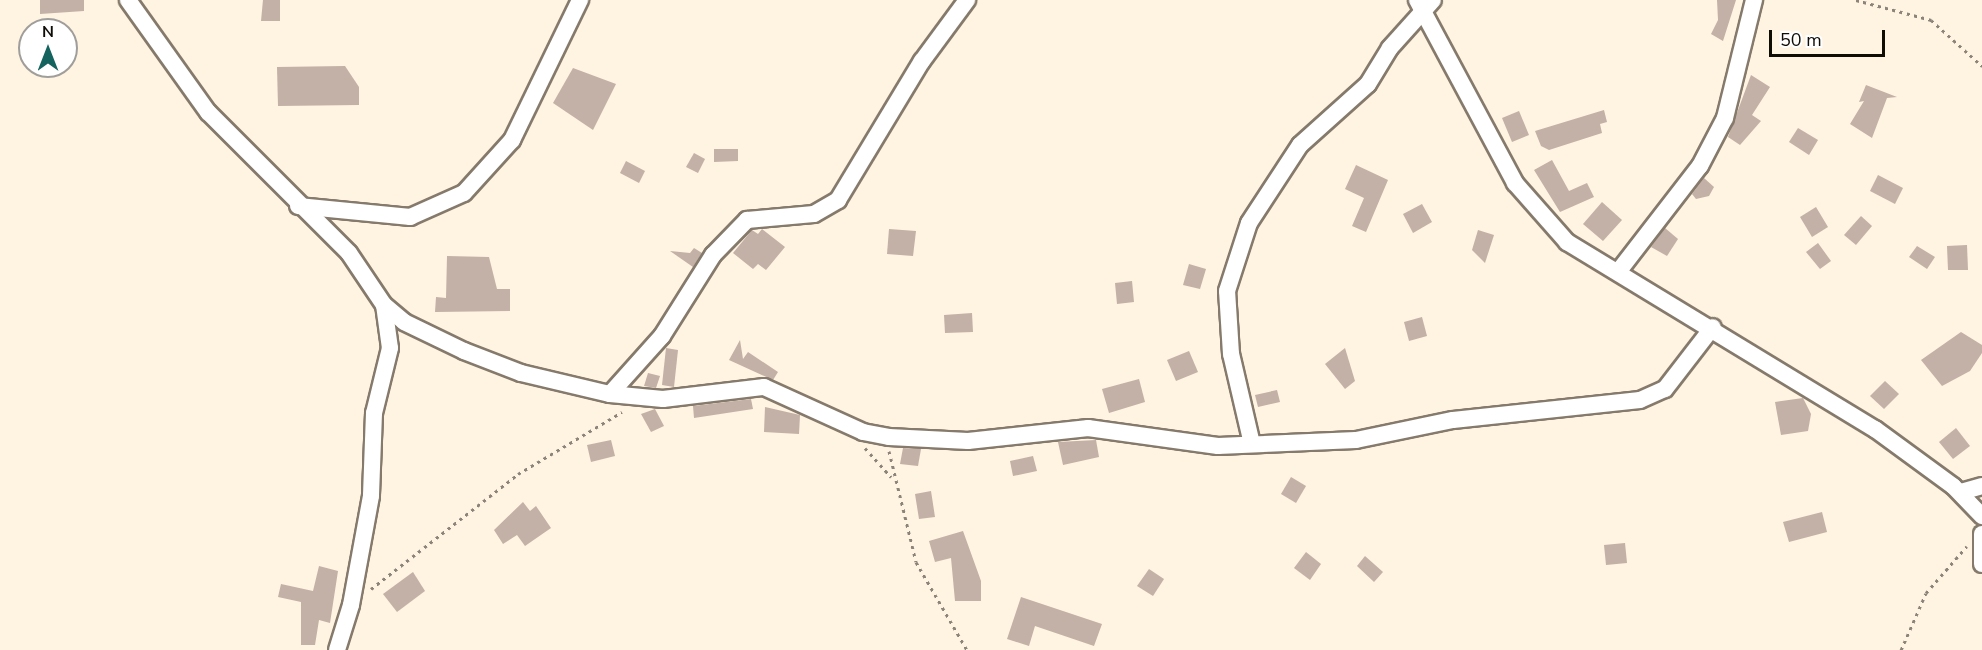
<!DOCTYPE html>
<html>
<head>
<meta charset="utf-8">
<style>
	body { margin:0 }
	#map { position:relative; width:1982px; height:650px; overflow:hidden; background:#fff3e2; font-family:"Nunito Sans",sans-serif }
	div>[style] { position:absolute }
	.building>* { inset:0; background:#c3b0a6 }
	.path>* { height:3px; margin-top:-1.5px; transform-origin:0; background:repeating-linear-gradient(90deg,#8c8479 0 3px,transparent 0 7.5px) }
	.roads { filter:drop-shadow(2px 0 #857a6b) drop-shadow(-2px 0 #857a6b) drop-shadow(0 2px #857a6b) drop-shadow(0 -2px #857a6b) }
	.street>* { height:16px; margin:-8px; padding:0 8px; transform-origin:8px; border-radius:8px; background:#fff }
	span { translate:-50% -50%; white-space:nowrap; text-align:center; line-height:1.15; -webkit-text-stroke:6px #fff; paint-order:stroke }
	.north { position:absolute; left:18px; top:18px; width:60px; height:60px; box-sizing:border-box; background:#fff; border:2px solid #9f9e9b; border-radius:50%; rotate:0deg; font-size:16px; font-weight:700; line-height:24px; text-align:center; color:#0f0c06 }
	.north::after { content:''; display:block; margin:auto; width:21px; height:27px; background:#15635f; clip-path:polygon(50% 0,100% 100%,50% 72%,0 100%) }
	.scale { position:absolute; left:1769px; top:30px; width:116px; height:27px; box-sizing:border-box; border:3px solid #0f0c06; border-top:0; padding-left:8px; font-size:18px; line-height:21px; white-space:nowrap; color:#0f0c06; -webkit-text-stroke:4px #fff; paint-order:stroke }
</style>
</head>
<body>
<div id="map">
	<div class="building">
		<i style="clip-path:polygon(40px 0,84px 0,84px 11px,40px 14px)"></i>
		<i style="clip-path:polygon(263px 0,280px 0,280px 21px,261px 21px)"></i>
		<i style="clip-path:polygon(1717px 0,1736px 0,1723px 41px,1711px 34px,1718px 20px)"></i>
		<i style="clip-path:polygon(345px 66px,359px 87px,359px 105px,278px 106px,277px 67px)"></i>
		<i style="clip-path:polygon(573px 68px,616px 84px,593px 130px,553px 103px)"></i>
		<i style="clip-path:polygon(1751px 75px,1770px 87px,1752px 115px,1761px 121px,1740px 145px,1728px 137px)"></i>
		<i style="clip-path:polygon(1866px 85px,1897px 97px,1887px 98px,1872px 138px,1850px 124px,1864px 101px,1859px 102px)"></i>
		<i style="clip-path:polygon(1604px 110px,1607px 122px,1600px 124px,1602px 133px,1549px 150px,1541px 146px,1535px 131px)"></i>
		<i style="clip-path:polygon(1519px 111px,1529px 135px,1512px 142px,1502px 118px)"></i>
		<i style="clip-path:polygon(1798px 128px,1818px 140px,1809px 155px,1789px 142px)"></i>
		<i style="clip-path:polygon(714px 149px,738px 149px,738px 161px,714px 162px)"></i>
		<i style="clip-path:polygon(694px 153px,705px 159px,698px 173px,686px 167px)"></i>
		<i style="clip-path:polygon(1552px 160px,1569px 191px,1587px 183px,1594px 197px,1560px 212px,1534px 170px)"></i>
		<i style="clip-path:polygon(626px 161px,645px 171px,639px 183px,620px 173px)"></i>
		<i style="clip-path:polygon(1356px 165px,1388px 180px,1366px 232px,1352px 226px,1364px 198px,1345px 189px)"></i>
		<i style="clip-path:polygon(1878px 175px,1903px 188px,1895px 204px,1870px 191px)"></i>
		<i style="clip-path:polygon(1704px 178px,1714px 187px,1709px 196px,1696px 199px,1692px 194px)"></i>
		<i style="clip-path:polygon(1602px 202px,1622px 220px,1603px 241px,1583px 224px)"></i>
		<i style="clip-path:polygon(1422px 204px,1432px 222px,1413px 233px,1403px 214px)"></i>
		<i style="clip-path:polygon(1816px 207px,1828px 227px,1812px 237px,1800px 217px)"></i>
		<i style="clip-path:polygon(1861px 216px,1872px 226px,1856px 245px,1844px 235px)"></i>
		<i style="clip-path:polygon(1665px 228px,1678px 239px,1667px 256px,1651px 247px)"></i>
		<i style="clip-path:polygon(762px 229px,785px 247px,766px 270px,758px 264px,753px 269px,733px 253px,752px 230px,758px 234px)"></i>
		<i style="clip-path:polygon(889px 229px,916px 231px,913px 256px,887px 254px)"></i>
		<i style="clip-path:polygon(1478px 230px,1494px 235px,1485px 263px,1472px 250px)"></i>
		<i style="clip-path:polygon(1818px 243px,1831px 261px,1820px 269px,1806px 252px)"></i>
		<i style="clip-path:polygon(1967px 245px,1968px 270px,1948px 270px,1947px 246px)"></i>
		<i style="clip-path:polygon(1917px 246px,1935px 257px,1927px 269px,1909px 257px)"></i>
		<i style="clip-path:polygon(694px 248px,702px 253px,693px 267px,670px 251px,690px 253px)"></i>
		<i style="clip-path:polygon(447px 256px,489px 257px,497px 289px,510px 289px,510px 311px,435px 312px,436px 297px,446px 298px)"></i>
		<i style="clip-path:polygon(1189px 264px,1206px 269px,1200px 289px,1183px 285px)"></i>
		<i style="clip-path:polygon(1132px 281px,1134px 302px,1117px 304px,1115px 283px)"></i>
		<i style="clip-path:polygon(972px 313px,973px 332px,945px 333px,944px 315px)"></i>
		<i style="clip-path:polygon(1422px 317px,1427px 336px,1409px 341px,1404px 322px)"></i>
		<i style="clip-path:polygon(1961px 332px,1982px 345px,1982px 353px,1970px 371px,1942px 386px,1921px 360px)"></i>
		<i style="clip-path:polygon(740px 340px,743px 359px,748px 352px,778px 372px,773px 380px,729px 360px)"></i>
		<i style="clip-path:polygon(666px 348px,678px 350px,674px 387px,662px 385px)"></i>
		<i style="clip-path:polygon(1345px 348px,1355px 381px,1345px 389px,1325px 364px)"></i>
		<i style="clip-path:polygon(1189px 351px,1198px 372px,1176px 381px,1167px 360px)"></i>
		<i style="clip-path:polygon(648px 373px,660px 376px,656px 388px,644px 386px)"></i>
		<i style="clip-path:polygon(1139px 379px,1145px 402px,1109px 413px,1102px 389px)"></i>
		<i style="clip-path:polygon(1885px 381px,1899px 394px,1884px 409px,1870px 396px)"></i>
		<i style="clip-path:polygon(1277px 390px,1280px 402px,1258px 407px,1255px 395px)"></i>
		<i style="clip-path:polygon(1803px 398px,1811px 414px,1808px 431px,1781px 435px,1775px 402px)"></i>
		<i style="clip-path:polygon(751px 399px,753px 409px,694px 418px,693px 406px)"></i>
		<i style="clip-path:polygon(765px 407px,800px 415px,799px 434px,764px 432px)"></i>
		<i style="clip-path:polygon(655px 409px,664px 426px,651px 432px,641px 414px)"></i>
		<i style="clip-path:polygon(1956px 428px,1970px 446px,1953px 459px,1939px 442px)"></i>
		<i style="clip-path:polygon(611px 440px,615px 456px,591px 462px,587px 445px)"></i>
		<i style="clip-path:polygon(1096px 440px,1099px 457px,1063px 465px,1058px 442px)"></i>
		<i style="clip-path:polygon(903px 448px,921px 449px,918px 466px,900px 464px)"></i>
		<i style="clip-path:polygon(1033px 456px,1037px 471px,1013px 476px,1010px 461px)"></i>
		<i style="clip-path:polygon(1291px 477px,1306px 486px,1296px 503px,1281px 494px)"></i>
		<i style="clip-path:polygon(931px 491px,935px 517px,919px 519px,915px 494px)"></i>
		<i style="clip-path:polygon(523px 502px,530px 511px,536px 506px,551px 528px,525px 546px,517px 535px,503px 544px,494px 530px)"></i>
		<i style="clip-path:polygon(1822px 512px,1827px 532px,1789px 542px,1783px 522px)"></i>
		<i style="clip-path:polygon(963px 531px,981px 581px,981px 601px,955px 601px,951px 558px,935px 562px,929px 541px)"></i>
		<i style="clip-path:polygon(1625px 543px,1627px 563px,1606px 565px,1604px 545px)"></i>
		<i style="clip-path:polygon(1306px 552px,1321px 564px,1310px 580px,1294px 568px)"></i>
		<i style="clip-path:polygon(1365px 556px,1383px 572px,1374px 582px,1357px 566px)"></i>
		<i style="clip-path:polygon(319px 566px,338px 571px,330px 623px,319px 620px,315px 645px,301px 645px,301px 602px,278px 597px,281px 584px,313px 591px)"></i>
		<i style="clip-path:polygon(1149px 569px,1164px 579px,1153px 596px,1137px 586px)"></i>
		<i style="clip-path:polygon(413px 572px,425px 591px,397px 612px,383px 594px)"></i>
		<i style="clip-path:polygon(1021px 597px,1102px 624px,1094px 646px,1035px 626px,1029px 646px,1007px 639px)"></i>
	</div>
	<div class="path">
		<i style="left:1856px;top:0;width:78px;rotate:14.9deg"></i>
		<i style="left:1931px;top:20px;width:69px;rotate:42deg"></i>
		<i style="left:865px;top:448px;width:39px;rotate:48deg"></i>
		<i style="left:889px;top:451px;width:114px;rotate:76.3deg"></i>
		<i style="left:916px;top:562px;width:102px;rotate:59.9deg"></i>
		<i style="left:371px;top:589px;width:187px;rotate:-38deg"></i>
		<i style="left:518px;top:474px;width:121px;rotate:-30.8deg"></i>
		<i style="left:1901px;top:650px;width:62px;rotate:-66.3deg"></i>
		<i style="left:1926px;top:593px;width:62px;rotate:-48.9deg"></i>
	</div>
	<div class="roads">
		<div class="street">
			<i style="left:128px;top:0;width:138px;rotate:54.5deg"></i>
			<i style="left:208px;top:112px;width:199px;rotate:45deg"></i>
			<i style="left:349px;top:253px;width:63px;rotate:56.1deg"></i>
			<i style="left:384px;top:305px;width:43px;rotate:82.1deg"></i>
			<i style="left:390px;top:348px;width:67px;rotate:103.8deg"></i>
			<i style="left:374px;top:413px;width:83px;rotate:92.1deg"></i>
			<i style="left:371px;top:496px;width:111px;rotate:100.4deg"></i>
			<i style="left:351px;top:605px;width:47px;rotate:107.3deg"></i>
			<i style="left:1417px;top:0;width:208px;rotate:61.8deg"></i>
			<i style="left:1515px;top:183px;width:79px;rotate:48.6deg"></i>
			<i style="left:1567px;top:242px;width:360px;rotate:31.3deg"></i>
			<i style="left:1875px;top:429px;width:97px;rotate:36.2deg"></i>
			<i style="left:1953px;top:486px;width:42px;rotate:46deg"></i>
			<i style="left:298px;top:206px;width:113px;rotate:5.6deg"></i>
			<i style="left:410px;top:217px;width:59px;rotate:-24deg"></i>
			<i style="left:464px;top:193px;width:72px;rotate:-47.8deg"></i>
			<i style="left:512px;top:140px;width:156px;rotate:-64.1deg"></i>
			<i style="left:1618px;top:272px;width:134px;rotate:-52.3deg"></i>
			<i style="left:1700px;top:166px;width:54px;rotate:-62.5deg"></i>
			<i style="left:1725px;top:118px;width:122px;rotate:-76.2deg"></i>
			<i style="left:384px;top:305px;width:26px;rotate:40deg"></i>
			<i style="left:404px;top:322px;width:67px;rotate:25.8deg"></i>
			<i style="left:464px;top:351px;width:61px;rotate:21.1deg"></i>
			<i style="left:521px;top:373px;width:91px;rotate:13.3deg"></i>
			<i style="left:610px;top:394px;width:53px;rotate:5.4deg"></i>
			<i style="left:663px;top:399px;width:102px;rotate:-6.8deg"></i>
			<i style="left:764px;top:387px;width:109px;rotate:24.4deg"></i>
			<i style="left:863px;top:432px;width:26px;rotate:11deg"></i>
			<i style="left:889px;top:437px;width:79px;rotate:2.9deg"></i>
			<i style="left:968px;top:441px;width:121px;rotate:-6.2deg"></i>
			<i style="left:1088px;top:428px;width:131px;rotate:7.9deg"></i>
			<i style="left:1218px;top:446px;width:138px;rotate:-2.5deg"></i>
			<i style="left:1356px;top:440px;width:99px;rotate:-11.7deg"></i>
			<i style="left:1453px;top:420px;width:188px;rotate:-6.1deg"></i>
			<i style="left:1640px;top:400px;width:27px;rotate:-24deg"></i>
			<i style="left:1665px;top:389px;width:78px;rotate:-52.3deg"></i>
			<i style="left:610px;top:394px;width:78px;rotate:-48.1deg"></i>
			<i style="left:662px;top:336px;width:96px;rotate:-57.8deg"></i>
			<i style="left:713px;top:255px;width:49px;rotate:-45.8deg"></i>
			<i style="left:747px;top:220px;width:67px;rotate:-5.1deg"></i>
			<i style="left:814px;top:214px;width:28px;rotate:-30deg"></i>
			<i style="left:838px;top:200px;width:162px;rotate:-58.9deg"></i>
			<i style="left:922px;top:61px;width:76px;rotate:-53.6deg"></i>
			<i style="left:1252px;top:444px;width:92px;rotate:-103.1deg"></i>
			<i style="left:1231px;top:354px;width:63px;rotate:-93.6deg"></i>
			<i style="left:1227px;top:291px;width:71px;rotate:-72.1deg"></i>
			<i style="left:1249px;top:223px;width:93px;rotate:-56.8deg"></i>
			<i style="left:1300px;top:145px;width:91px;rotate:-41.9deg"></i>
			<i style="left:1368px;top:84px;width:42px;rotate:-58.6deg"></i>
			<i style="left:1390px;top:48px;width:64px;rotate:-48.1deg"></i>
			<i style="left:1961px;top:492px;width:22px;rotate:-16deg"></i>
			<i style="left:1982px;top:534px;width:30px;rotate:90deg"></i>
		</div>
	</div>
	<div class="north">N</div>
	<div class="scale">50 m</div>
</div>
</body>
</html>
